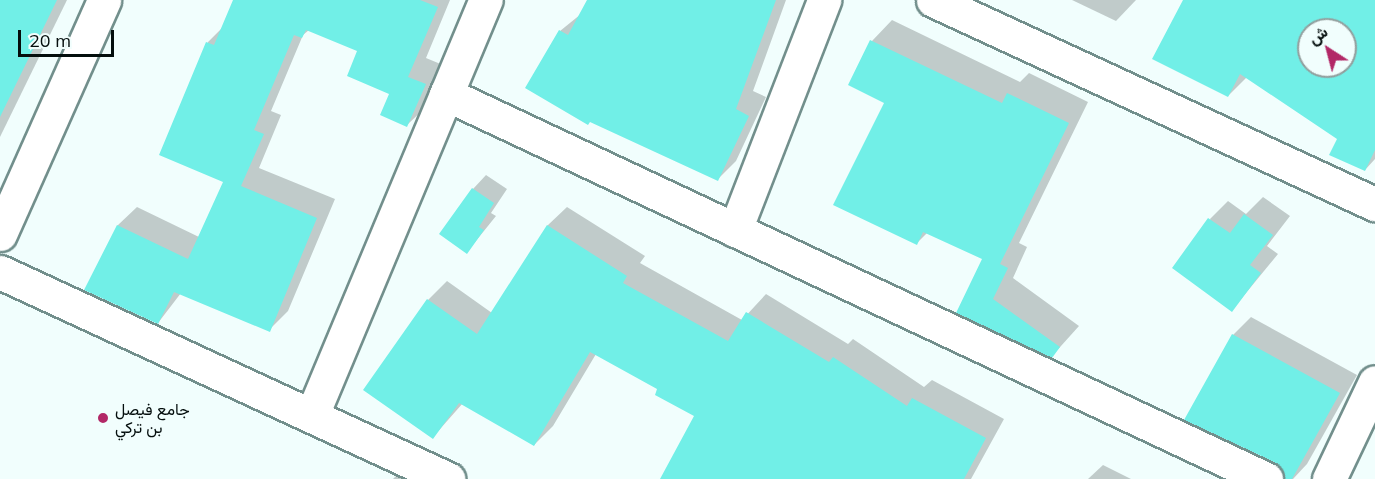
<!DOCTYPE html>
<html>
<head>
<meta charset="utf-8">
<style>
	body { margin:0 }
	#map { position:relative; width:1375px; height:479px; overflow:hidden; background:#f1fefd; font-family:Mulish,Vazirmatn,sans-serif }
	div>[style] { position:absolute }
	.shadow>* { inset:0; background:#0003 }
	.building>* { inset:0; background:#71efe7 }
	.roads { filter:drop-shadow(2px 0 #728f8c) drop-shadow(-2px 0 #728f8c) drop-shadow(0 2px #728f8c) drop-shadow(0 -2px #728f8c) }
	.minor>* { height:33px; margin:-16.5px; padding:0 16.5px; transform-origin:16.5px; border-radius:16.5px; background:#fff }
	.tertiary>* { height:33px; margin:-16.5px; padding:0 16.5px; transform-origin:16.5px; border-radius:16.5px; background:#fff }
	.dots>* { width:16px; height:16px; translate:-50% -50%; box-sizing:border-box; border:3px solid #f1fefd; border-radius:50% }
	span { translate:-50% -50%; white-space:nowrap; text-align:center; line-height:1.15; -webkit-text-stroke:4.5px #f1fefd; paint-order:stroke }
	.poi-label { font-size:16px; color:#040e0d }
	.left { translate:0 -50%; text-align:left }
	.north { position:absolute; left:1297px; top:18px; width:60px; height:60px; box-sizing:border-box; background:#f1fefd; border:2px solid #929e9d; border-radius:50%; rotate:324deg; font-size:16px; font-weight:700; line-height:24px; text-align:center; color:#040e0d }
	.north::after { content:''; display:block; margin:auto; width:21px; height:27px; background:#b22867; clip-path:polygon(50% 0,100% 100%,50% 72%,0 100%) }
	.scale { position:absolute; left:18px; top:30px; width:96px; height:27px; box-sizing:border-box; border:3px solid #040e0d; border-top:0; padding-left:8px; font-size:18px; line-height:21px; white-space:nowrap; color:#040e0d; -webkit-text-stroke:4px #f1fefd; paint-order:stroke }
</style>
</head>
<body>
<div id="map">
	<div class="shadow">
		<i style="clip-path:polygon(0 0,67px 0,0 137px)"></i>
		<i style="clip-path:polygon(234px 0,450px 0,426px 58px,443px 65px,426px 107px,407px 125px,391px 93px,359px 51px,309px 30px,303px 35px,271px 111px,281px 115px,259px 168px,335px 199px,288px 311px,269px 330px,181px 293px,158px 323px,86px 289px,118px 225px,137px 207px,199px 237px,225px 181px,161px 154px,208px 42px,223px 27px)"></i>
		<i style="clip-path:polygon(588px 0,786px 0,753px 91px,766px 97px,736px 161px,718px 179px,591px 120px,560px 31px,581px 14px)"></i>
		<i style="clip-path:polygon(1072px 0,1136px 0,1116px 21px)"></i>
		<i style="clip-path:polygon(evenodd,1185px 0,1375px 0,1375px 159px,1365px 170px,1339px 138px,1247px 77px,1228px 96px,1185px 0,1309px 30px,1345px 30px,1345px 66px,1309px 66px,1309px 30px)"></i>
		<i style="clip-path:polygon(892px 20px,1020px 82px,1029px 73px,1088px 102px,1019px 243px,1027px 247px,1013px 278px,1079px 326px,1052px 356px,958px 312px,984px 259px,928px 232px,917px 243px,872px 41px)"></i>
		<i style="clip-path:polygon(486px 175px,507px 189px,491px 213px,496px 216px,467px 252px,473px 189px)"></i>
		<i style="clip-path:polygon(1263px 197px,1290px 216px,1267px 246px,1278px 254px,1232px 310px,1210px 219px,1228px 201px,1246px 214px)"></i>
		<i style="clip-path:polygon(567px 207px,645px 256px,640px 263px,742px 320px,766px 294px,848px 344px,853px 339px,924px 387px,932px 380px,1004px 419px,971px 479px,661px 479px,697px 415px,659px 389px,596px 354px,553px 426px,534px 445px,463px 403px,433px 437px,365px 389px,428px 300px,447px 281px,492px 313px,548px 225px)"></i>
		<i style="clip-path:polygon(1251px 317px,1357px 375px,1307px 464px,1293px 479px,1287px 479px,1233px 335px)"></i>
		<i style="clip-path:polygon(1103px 465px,1131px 479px,1088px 479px)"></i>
		<i style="clip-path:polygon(405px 467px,424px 479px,393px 479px)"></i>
	</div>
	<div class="building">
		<i style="clip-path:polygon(0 0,57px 0,0 117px)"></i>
		<i style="clip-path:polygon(233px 0,420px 0,438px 7px,408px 77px,426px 84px,407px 127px,380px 115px,389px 94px,347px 76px,357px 51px,306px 30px,302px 38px,294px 35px,254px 130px,264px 134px,241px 186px,317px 218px,270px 332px,174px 292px,158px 324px,84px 290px,117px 225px,188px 259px,223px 182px,159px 155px,206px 42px,214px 45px)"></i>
		<i style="clip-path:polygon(587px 0,776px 0,736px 109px,749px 116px,718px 181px,590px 122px,588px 125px,525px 88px,559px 30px,568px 35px)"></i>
		<i style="clip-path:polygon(evenodd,1183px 0,1375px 0,1375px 150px,1365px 171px,1329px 155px,1337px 139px,1240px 74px,1228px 97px,1152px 59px,1183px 0,1309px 30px,1345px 30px,1345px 66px,1309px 66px,1309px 30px)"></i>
		<i style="clip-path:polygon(870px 40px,1002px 103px,1007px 93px,1069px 123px,1000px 264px,1008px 268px,993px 299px,1060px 347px,1052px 358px,956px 313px,982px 259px,923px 232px,917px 245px,833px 205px,884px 103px,848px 85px)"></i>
		<i style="clip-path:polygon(472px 188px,494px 203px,479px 227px,484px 230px,467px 254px,439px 234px)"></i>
		<i style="clip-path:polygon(1244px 214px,1273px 235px,1250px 265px,1261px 273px,1232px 312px,1172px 268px,1208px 218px,1230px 233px)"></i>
		<i style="clip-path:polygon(547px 225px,627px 276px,623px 283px,728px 341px,746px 312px,829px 362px,833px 357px,907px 406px,912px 398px,986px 438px,964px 479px,660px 479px,694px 416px,655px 395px,657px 389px,590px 352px,534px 446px,459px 403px,433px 439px,363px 390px,427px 299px,477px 334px)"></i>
		<i style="clip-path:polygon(1232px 334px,1340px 393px,1292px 479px,1284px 479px,1274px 462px,1184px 420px)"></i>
	</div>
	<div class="roads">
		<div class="minor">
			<i style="left:933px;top:0;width:487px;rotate:24.8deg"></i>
			<i style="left:446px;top:94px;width:906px;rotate:25.15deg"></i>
			<i style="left:735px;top:230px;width:247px;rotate:-68.8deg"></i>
			<i style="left:0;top:272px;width:494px;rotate:24.8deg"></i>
			<i style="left:312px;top:415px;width:450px;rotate:-67.3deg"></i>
			<i style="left:1329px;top:479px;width:107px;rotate:-64.6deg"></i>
		</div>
		<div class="tertiary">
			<i style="left:0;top:234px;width:256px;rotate:-66deg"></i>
		</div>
	</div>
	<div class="dots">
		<i style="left:103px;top:418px;background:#b22867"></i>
	</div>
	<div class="poi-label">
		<span class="left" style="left:115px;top:418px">جامع فيصل<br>بن تركي</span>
	</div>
	<div class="north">ش</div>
	<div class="scale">20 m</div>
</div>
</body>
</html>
